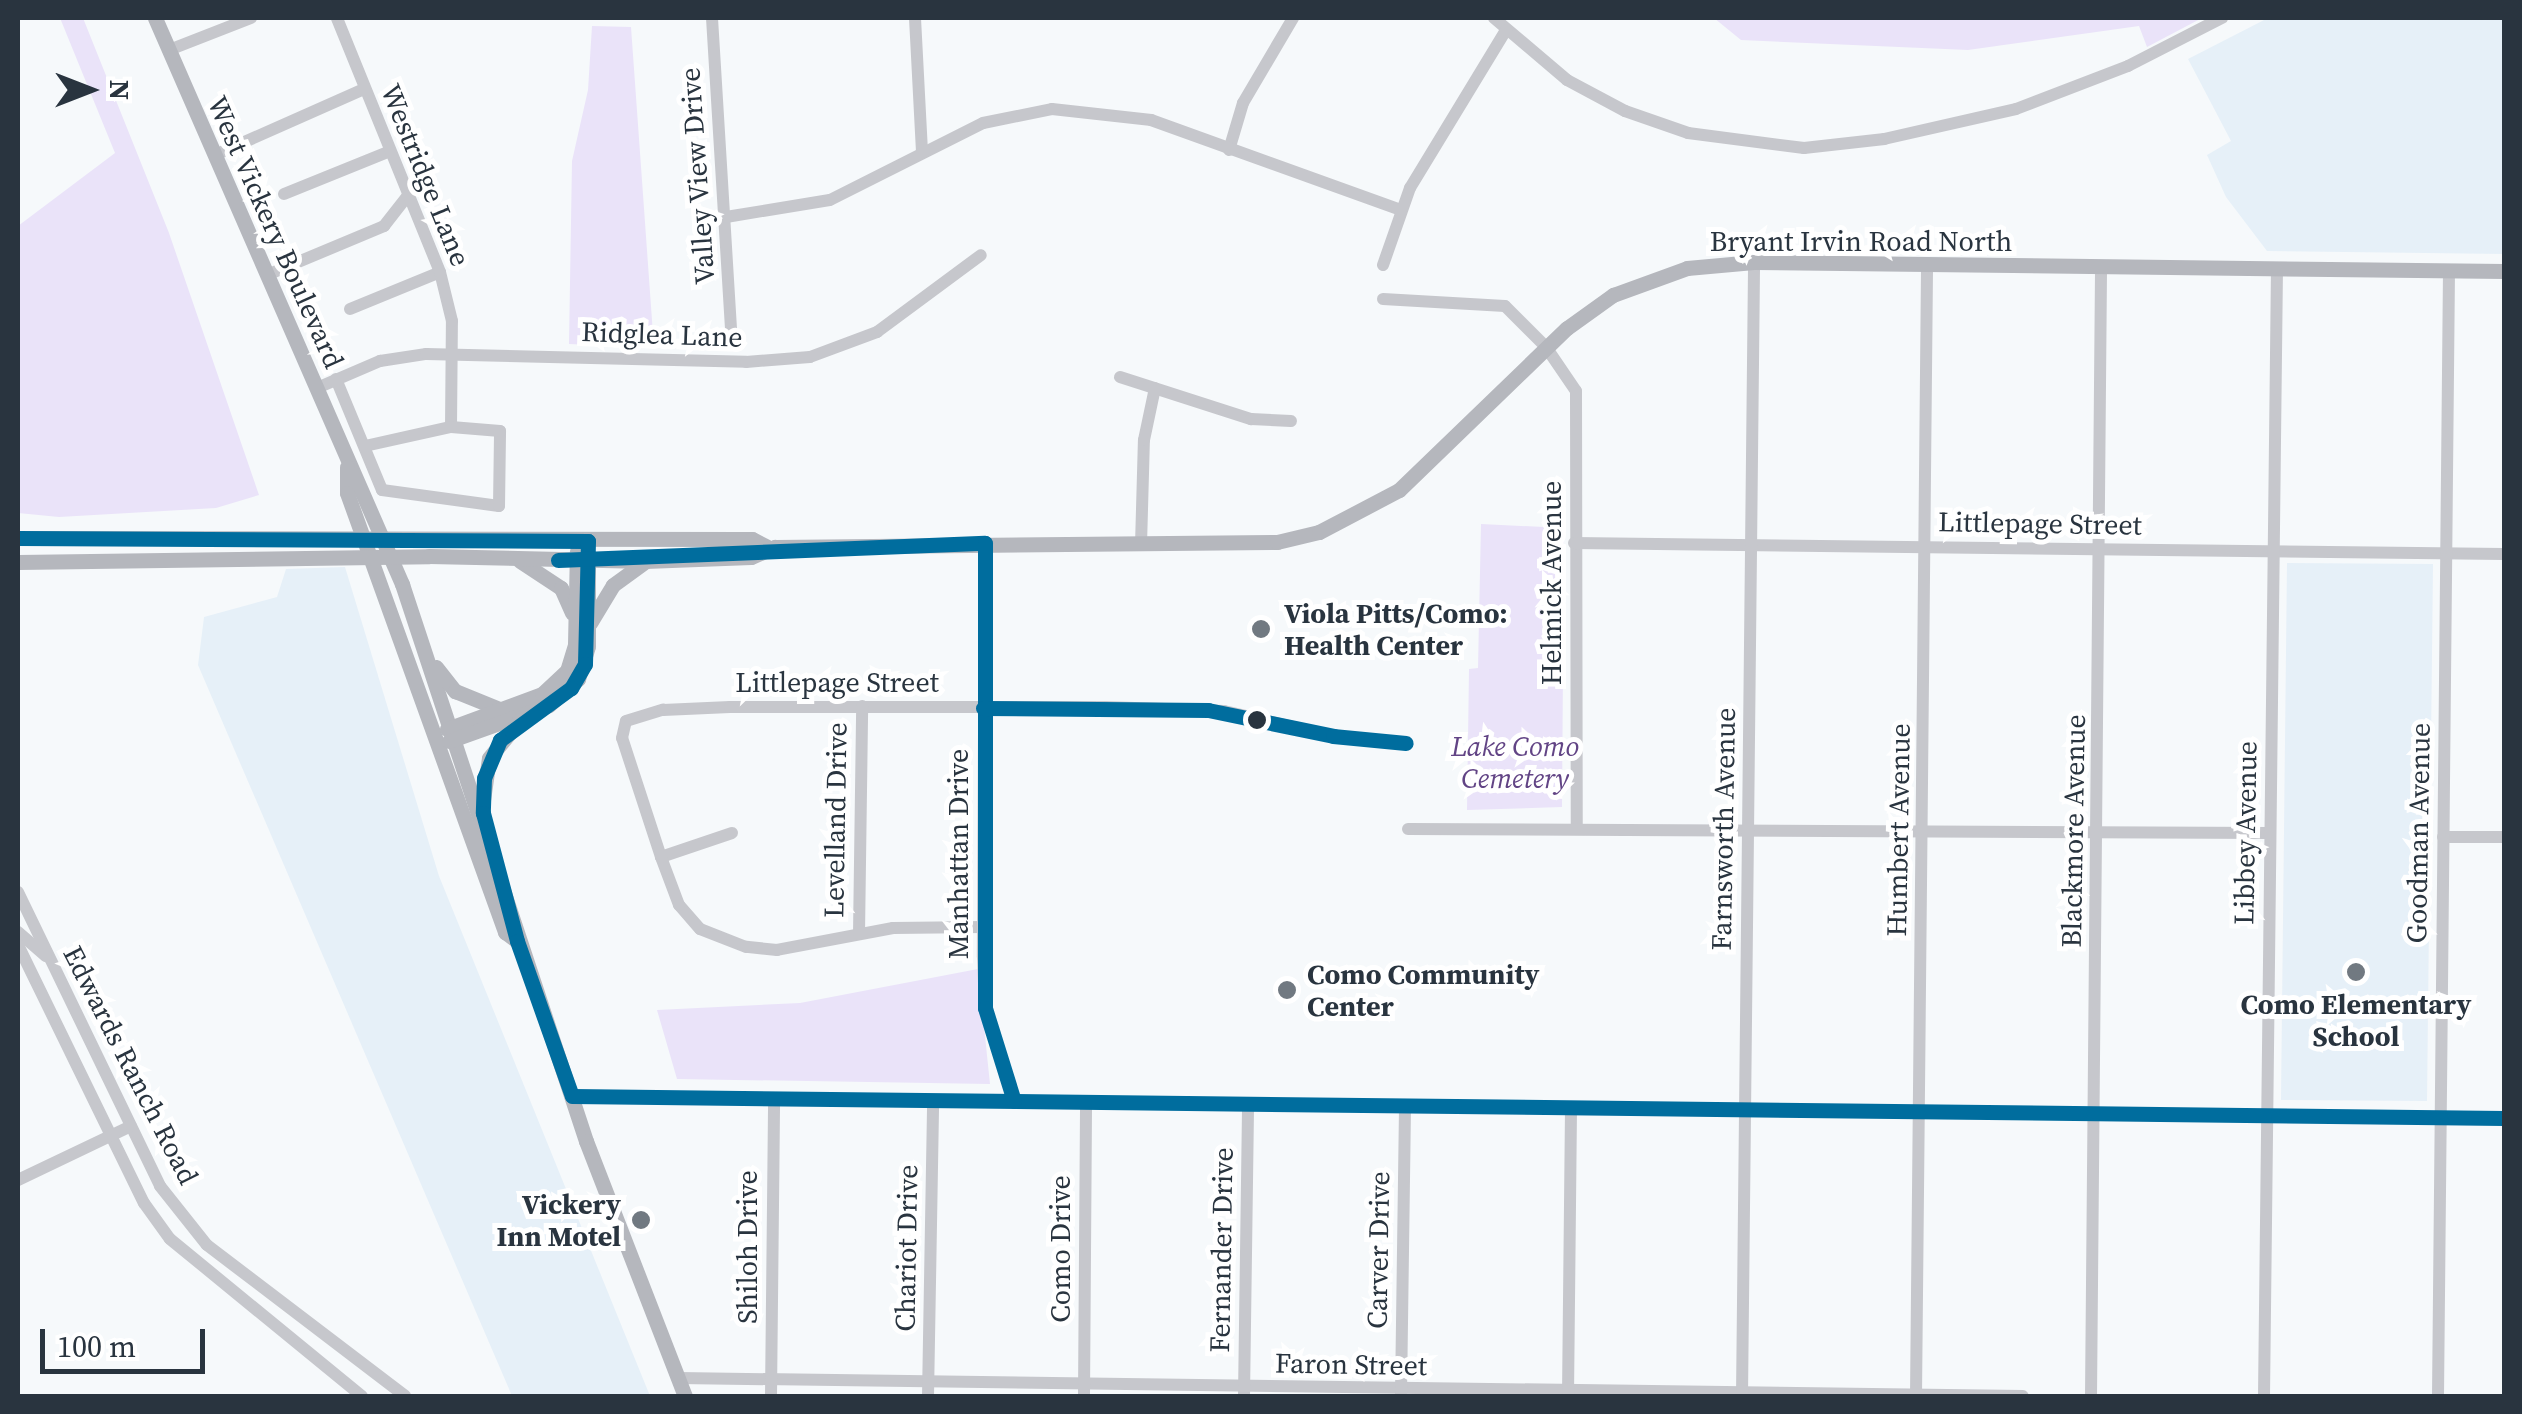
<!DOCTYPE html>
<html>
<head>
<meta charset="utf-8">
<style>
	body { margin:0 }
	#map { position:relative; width:2522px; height:1414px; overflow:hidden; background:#f6f9fb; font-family:"Source Serif 4",serif }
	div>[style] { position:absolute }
	.built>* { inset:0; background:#e6f0f8 }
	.green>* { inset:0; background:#eae3f9 }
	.minor>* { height:12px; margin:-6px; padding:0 6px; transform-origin:6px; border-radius:6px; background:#c6c7cc }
	.major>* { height:15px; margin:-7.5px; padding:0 7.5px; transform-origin:7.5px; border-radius:7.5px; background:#b5b7bd }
	.bus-1>* { height:15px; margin:-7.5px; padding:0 7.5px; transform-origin:7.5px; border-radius:7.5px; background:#006d9e }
	.dots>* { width:28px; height:28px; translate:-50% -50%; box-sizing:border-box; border:5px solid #fff; border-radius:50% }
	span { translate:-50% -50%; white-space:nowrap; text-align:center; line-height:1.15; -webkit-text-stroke:10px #fff; paint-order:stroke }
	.street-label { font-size:28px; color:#29343f }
	.poi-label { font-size:28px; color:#29343f; font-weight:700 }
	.left { translate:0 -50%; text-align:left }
	.right { translate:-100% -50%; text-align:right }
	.park-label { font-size:28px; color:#624485; font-style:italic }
	.frame { position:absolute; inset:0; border:20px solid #29343f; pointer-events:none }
	.north { position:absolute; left:40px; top:40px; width:100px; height:100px; -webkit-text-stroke:8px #fff; paint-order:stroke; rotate:90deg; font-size:28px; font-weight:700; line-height:40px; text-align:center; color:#29343f }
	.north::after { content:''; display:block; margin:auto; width:35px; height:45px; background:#29343f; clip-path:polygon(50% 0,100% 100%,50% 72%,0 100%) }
	.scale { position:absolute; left:40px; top:1329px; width:165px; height:45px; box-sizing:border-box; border:5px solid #29343f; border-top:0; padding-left:12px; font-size:30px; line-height:35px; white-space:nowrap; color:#29343f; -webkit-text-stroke:8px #fff; paint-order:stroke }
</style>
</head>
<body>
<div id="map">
	<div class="built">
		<i style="clip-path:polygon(2268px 18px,2504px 18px,2504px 254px,2267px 251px,2226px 197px,2207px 155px,2231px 141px,2188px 59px)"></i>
		<i style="clip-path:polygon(2287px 563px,2433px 564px,2427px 1101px,2281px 1100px)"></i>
		<i style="clip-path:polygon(345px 567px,439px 876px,650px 1396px,512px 1396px,198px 665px,204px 617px,277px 597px,286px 569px)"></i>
	</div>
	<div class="green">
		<i style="clip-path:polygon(60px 18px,83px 18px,169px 233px,259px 495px,216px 508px,59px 517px,18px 513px,18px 226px,115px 153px)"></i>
		<i style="clip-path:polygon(1714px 18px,2202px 18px,2147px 47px,2139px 26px,1968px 50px,1741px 40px)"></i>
		<i style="clip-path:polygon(592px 26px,631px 27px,654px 348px,569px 344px,572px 161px,588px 90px)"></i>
		<i style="clip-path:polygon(1481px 524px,1564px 528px,1562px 807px,1467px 810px,1469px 669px,1478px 668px)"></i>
		<i style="clip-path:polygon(978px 969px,990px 1084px,677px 1079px,657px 1010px,800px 1003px)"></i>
	</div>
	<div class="minor">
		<i style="left:712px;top:18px;width:315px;rotate:86.5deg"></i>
		<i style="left:915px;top:18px;width:134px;rotate:87deg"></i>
		<i style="left:1494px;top:18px;width:96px;rotate:40.3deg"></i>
		<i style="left:1567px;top:80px;width:66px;rotate:28.1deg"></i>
		<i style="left:1625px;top:111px;width:67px;rotate:19.2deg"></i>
		<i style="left:1688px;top:133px;width:117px;rotate:7.4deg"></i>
		<i style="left:1804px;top:148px;width:81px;rotate:-6.4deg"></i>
		<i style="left:1884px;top:139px;width:135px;rotate:-12.8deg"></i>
		<i style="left:2016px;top:109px;width:120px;rotate:-21deg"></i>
		<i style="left:2128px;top:66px;width:106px;rotate:-27.1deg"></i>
		<i style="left:169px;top:50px;width:88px;rotate:-21.3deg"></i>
		<i style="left:1229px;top:150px;width:49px;rotate:-73.4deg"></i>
		<i style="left:1243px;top:103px;width:99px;rotate:-59.5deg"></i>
		<i style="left:215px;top:155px;width:163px;rotate:-23.9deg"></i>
		<i style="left:284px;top:194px;width:112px;rotate:-22deg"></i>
		<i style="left:726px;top:217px;width:105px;rotate:-9.3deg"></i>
		<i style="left:830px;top:200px;width:171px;rotate:-26.7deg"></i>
		<i style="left:983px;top:123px;width:70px;rotate:-11.5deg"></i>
		<i style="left:1052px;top:109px;width:100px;rotate:6.3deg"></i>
		<i style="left:1151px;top:120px;width:266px;rotate:19.8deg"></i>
		<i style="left:1383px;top:265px;width:82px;rotate:-70.7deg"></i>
		<i style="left:1410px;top:188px;width:185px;rotate:-58.7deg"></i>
		<i style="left:267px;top:275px;width:127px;rotate:-22.7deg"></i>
		<i style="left:384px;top:226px;width:37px;rotate:-52deg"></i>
		<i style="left:1383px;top:299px;width:122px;rotate:3.3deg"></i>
		<i style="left:1505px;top:306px;width:58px;rotate:45deg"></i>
		<i style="left:1546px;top:347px;width:53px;rotate:55.7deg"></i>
		<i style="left:1576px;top:391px;width:437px;rotate:89.9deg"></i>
		<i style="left:350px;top:309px;width:97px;rotate:-22.3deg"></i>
		<i style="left:1120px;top:377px;width:138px;rotate:17.8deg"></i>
		<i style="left:1251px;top:419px;width:40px;rotate:2.9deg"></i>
		<i style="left:336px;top:379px;width:120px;rotate:67.5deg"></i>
		<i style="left:382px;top:490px;width:118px;rotate:7.8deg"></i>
		<i style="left:499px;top:506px;width:75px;rotate:-89.2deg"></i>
		<i style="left:500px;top:431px;width:49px;rotate:-175.3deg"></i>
		<i style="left:451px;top:427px;width:106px;rotate:-89.5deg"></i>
		<i style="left:452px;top:321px;width:50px;rotate:-103.8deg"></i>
		<i style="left:440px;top:272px;width:274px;rotate:-112.1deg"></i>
		<i style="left:317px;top:388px;width:69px;rotate:-23.2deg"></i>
		<i style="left:380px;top:361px;width:47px;rotate:-8.7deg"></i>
		<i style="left:426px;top:354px;width:320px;rotate:1.4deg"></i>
		<i style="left:746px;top:362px;width:64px;rotate:-4.5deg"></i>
		<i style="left:810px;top:357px;width:72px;rotate:-20.5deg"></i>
		<i style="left:877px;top:332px;width:129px;rotate:-36.5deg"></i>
		<i style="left:365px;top:446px;width:88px;rotate:-12.5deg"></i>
		<i style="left:985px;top:543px;width:414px;rotate:90.3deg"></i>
		<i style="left:983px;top:957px;width:51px;rotate:87.8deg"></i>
		<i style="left:985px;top:1008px;width:97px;rotate:72.7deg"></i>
		<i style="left:1574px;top:543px;width:930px;rotate:0.68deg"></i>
		<i style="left:1141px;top:545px;width:105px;rotate:-88.4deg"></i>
		<i style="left:1144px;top:440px;width:53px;rotate:-78.1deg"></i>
		<i style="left:1408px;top:829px;width:862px;rotate:0.27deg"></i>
		<i style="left:2443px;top:837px;width:61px"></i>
		<i style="left:661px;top:857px;width:75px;rotate:-18.7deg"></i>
		<i style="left:18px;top:892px;width:326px;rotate:64.2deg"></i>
		<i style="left:160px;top:1186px;width:75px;rotate:51.5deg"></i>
		<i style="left:207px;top:1245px;width:249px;rotate:37.3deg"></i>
		<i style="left:982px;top:927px;width:89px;rotate:179.4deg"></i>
		<i style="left:893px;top:928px;width:118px;rotate:169.3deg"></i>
		<i style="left:777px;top:950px;width:31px;rotate:-174deg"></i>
		<i style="left:746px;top:947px;width:49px;rotate:-158.6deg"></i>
		<i style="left:700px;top:929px;width:32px;rotate:-131deg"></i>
		<i style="left:679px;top:905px;width:51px;rotate:-110.6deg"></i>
		<i style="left:661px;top:857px;width:125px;rotate:-108.1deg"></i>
		<i style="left:622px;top:738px;width:17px;rotate:-77deg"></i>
		<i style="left:626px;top:721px;width:39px;rotate:-17deg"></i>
		<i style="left:663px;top:710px;width:67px;rotate:-2.6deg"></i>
		<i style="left:730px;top:707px;width:375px"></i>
		<i style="left:1105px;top:707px;width:119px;rotate:1.9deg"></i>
		<i style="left:1224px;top:711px;width:112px;rotate:12.9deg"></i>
		<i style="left:1333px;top:736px;width:73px;rotate:5.5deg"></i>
		<i style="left:18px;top:932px;width:37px;rotate:41deg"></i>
		<i style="left:859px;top:934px;width:228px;rotate:-89.2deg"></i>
		<i style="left:18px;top:945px;width:287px;rotate:64deg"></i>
		<i style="left:144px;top:1203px;width:44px;rotate:54.2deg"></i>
		<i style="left:170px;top:1239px;width:248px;rotate:39.3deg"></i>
		<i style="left:572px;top:1096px;width:1932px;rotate:0.65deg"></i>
		<i style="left:18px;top:1180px;width:125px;rotate:-25.5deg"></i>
		<i style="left:679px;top:1378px;width:1344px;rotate:0.77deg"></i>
		<i style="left:1401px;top:1394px;width:289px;rotate:-89.2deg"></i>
		<i style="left:771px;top:1396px;width:298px;rotate:-89.4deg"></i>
		<i style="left:928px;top:1396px;width:296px;rotate:-89deg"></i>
		<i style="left:1084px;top:1396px;width:294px;rotate:-89.6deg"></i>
		<i style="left:1244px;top:1396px;width:293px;rotate:-89.2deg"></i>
		<i style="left:1568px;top:1396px;width:289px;rotate:-89.4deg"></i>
		<i style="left:1742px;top:1396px;width:1134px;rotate:-89.39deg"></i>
		<i style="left:1916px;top:1396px;width:1133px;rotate:-89.44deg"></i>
		<i style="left:2091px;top:1396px;width:1130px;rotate:-89.49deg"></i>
		<i style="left:2264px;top:1396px;width:1127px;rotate:-89.34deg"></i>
		<i style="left:2438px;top:1396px;width:1125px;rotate:-89.44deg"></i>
	</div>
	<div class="major">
		<i style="left:155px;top:18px;width:618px;rotate:66.42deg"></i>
		<i style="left:402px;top:584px;width:587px;rotate:71.72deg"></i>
		<i style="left:586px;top:1141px;width:274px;rotate:68.8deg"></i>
		<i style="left:347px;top:467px;width:26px;rotate:90deg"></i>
		<i style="left:347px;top:493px;width:467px;rotate:70.2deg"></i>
		<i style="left:505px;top:932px;width:15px;rotate:37deg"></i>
		<i style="left:18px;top:538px;width:734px;rotate:0.08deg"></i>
		<i style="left:752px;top:539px;width:20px;rotate:27deg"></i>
		<i style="left:520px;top:561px;width:49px;rotate:33.4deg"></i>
		<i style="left:561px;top:588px;width:27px;rotate:66deg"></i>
		<i style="left:18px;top:562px;width:411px;rotate:-0.8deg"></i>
		<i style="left:429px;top:556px;width:216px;rotate:1.3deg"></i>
		<i style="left:645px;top:561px;width:106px;rotate:-2.2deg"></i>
		<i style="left:751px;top:557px;width:26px;rotate:-23deg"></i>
		<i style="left:775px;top:547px;width:502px;rotate:-0.57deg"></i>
		<i style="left:1277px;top:542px;width:43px;rotate:-13.4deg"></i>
		<i style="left:1319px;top:532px;width:90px;rotate:-27.7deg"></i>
		<i style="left:1399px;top:490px;width:233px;rotate:-44deg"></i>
		<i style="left:1567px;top:328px;width:57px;rotate:-35.7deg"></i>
		<i style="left:1613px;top:295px;width:79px;rotate:-20deg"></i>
		<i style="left:1687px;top:268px;width:67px;rotate:-5.1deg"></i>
		<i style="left:1754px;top:262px;width:750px;rotate:0.69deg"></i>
		<i style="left:590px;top:623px;width:44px;rotate:-58.8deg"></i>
		<i style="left:613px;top:585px;width:37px;rotate:-36deg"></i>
		<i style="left:436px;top:667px;width:31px;rotate:52deg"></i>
		<i style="left:455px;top:691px;width:51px;rotate:22deg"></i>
		<i style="left:447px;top:729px;width:101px;rotate:-20.2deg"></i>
		<i style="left:542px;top:694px;width:34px;rotate:-43deg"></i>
		<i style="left:567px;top:671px;width:28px;rotate:-73deg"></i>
		<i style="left:575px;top:644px;width:93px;rotate:-88.8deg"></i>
		<i style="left:449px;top:741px;width:106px;rotate:-19.8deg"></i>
		<i style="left:549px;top:705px;width:39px;rotate:-42deg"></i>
		<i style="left:578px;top:679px;width:34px;rotate:-73deg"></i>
		<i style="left:588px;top:646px;width:92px;rotate:-90deg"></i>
		<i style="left:483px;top:800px;width:42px;rotate:-81.9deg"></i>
		<i style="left:489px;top:758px;width:49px;rotate:-50.8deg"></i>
	</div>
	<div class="bus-1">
		<i style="left:18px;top:538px;width:570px;rotate:0.3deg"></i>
		<i style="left:588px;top:541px;width:123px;rotate:91.4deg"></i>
		<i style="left:585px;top:664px;width:28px;rotate:120deg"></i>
		<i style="left:571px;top:688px;width:88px;rotate:143.8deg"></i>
		<i style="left:500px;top:740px;width:41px;rotate:112.8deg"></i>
		<i style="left:484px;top:778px;width:35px;rotate:92deg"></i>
		<i style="left:483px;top:813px;width:132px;rotate:75.1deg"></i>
		<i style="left:517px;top:941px;width:164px;rotate:70.5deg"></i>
		<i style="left:572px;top:1096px;width:1932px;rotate:0.65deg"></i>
		<i style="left:558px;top:560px;width:427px;rotate:-2.3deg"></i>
		<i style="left:985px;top:543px;width:465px;rotate:90deg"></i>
		<i style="left:985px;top:1008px;width:97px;rotate:72.7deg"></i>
		<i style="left:983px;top:708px;width:225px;rotate:0.5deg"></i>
		<i style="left:1208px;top:710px;width:128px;rotate:11.7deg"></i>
		<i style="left:1333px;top:736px;width:73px;rotate:5.5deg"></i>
	</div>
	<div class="dots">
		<i style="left:1261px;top:629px;background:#717981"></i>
		<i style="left:1257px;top:720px;background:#29343f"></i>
		<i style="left:2356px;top:972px;background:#717981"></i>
		<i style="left:1287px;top:990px;background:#717981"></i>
		<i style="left:641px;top:1220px;background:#717981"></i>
	</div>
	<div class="street-label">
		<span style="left:426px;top:175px;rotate:68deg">Westridge Lane</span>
		<span style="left:697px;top:176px;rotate:-94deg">Valley View Drive</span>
		<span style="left:276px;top:232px;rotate:66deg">West Vickery Boulevard</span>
		<span style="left:1861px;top:241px">Bryant Irvin Road North</span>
		<span style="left:662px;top:334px;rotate:2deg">Ridglea Lane</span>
		<span style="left:2040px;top:523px;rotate:1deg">Littlepage Street</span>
		<span style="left:1551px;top:583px;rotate:-90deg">Helmick Avenue</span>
		<span style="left:837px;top:682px">Littlepage Street</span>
		<span style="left:835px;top:820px;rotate:-89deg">Levelland Drive</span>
		<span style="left:1723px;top:829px;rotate:-89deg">Farnsworth Avenue</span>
		<span style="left:1898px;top:830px;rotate:-89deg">Humbert Avenue</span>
		<span style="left:2073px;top:831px;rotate:-89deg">Blackmore Avenue</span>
		<span style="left:2245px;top:833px;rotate:-89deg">Libbey Avenue</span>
		<span style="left:2418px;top:833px;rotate:-89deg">Goodman Avenue</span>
		<span style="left:958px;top:854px;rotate:-90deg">Manhattan Drive</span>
		<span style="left:131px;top:1065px;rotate:63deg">Edwards Ranch Road</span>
		<span style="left:747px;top:1247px;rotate:-90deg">Shiloh Drive</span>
		<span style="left:906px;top:1248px;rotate:-89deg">Chariot Drive</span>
		<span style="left:1060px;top:1249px;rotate:-90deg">Como Drive</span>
		<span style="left:1221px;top:1250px;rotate:-89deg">Fernander Drive</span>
		<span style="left:1378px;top:1250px;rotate:-89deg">Carver Drive</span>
		<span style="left:1351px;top:1364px;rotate:1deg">Faron Street</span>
	</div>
	<div class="poi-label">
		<span class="left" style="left:1284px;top:629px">Viola Pitts/Como:<br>Health Center</span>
		<span class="left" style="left:1307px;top:990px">Como Community<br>Center</span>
		<span style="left:2356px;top:1020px">Como Elementary<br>School</span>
		<span class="right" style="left:621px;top:1220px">Vickery<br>Inn Motel</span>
	</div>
	<div class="park-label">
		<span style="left:1515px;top:762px">Lake Como<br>Cemetery</span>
	</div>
	<div class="frame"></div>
	<div class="north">N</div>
	<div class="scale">100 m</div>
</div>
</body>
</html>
